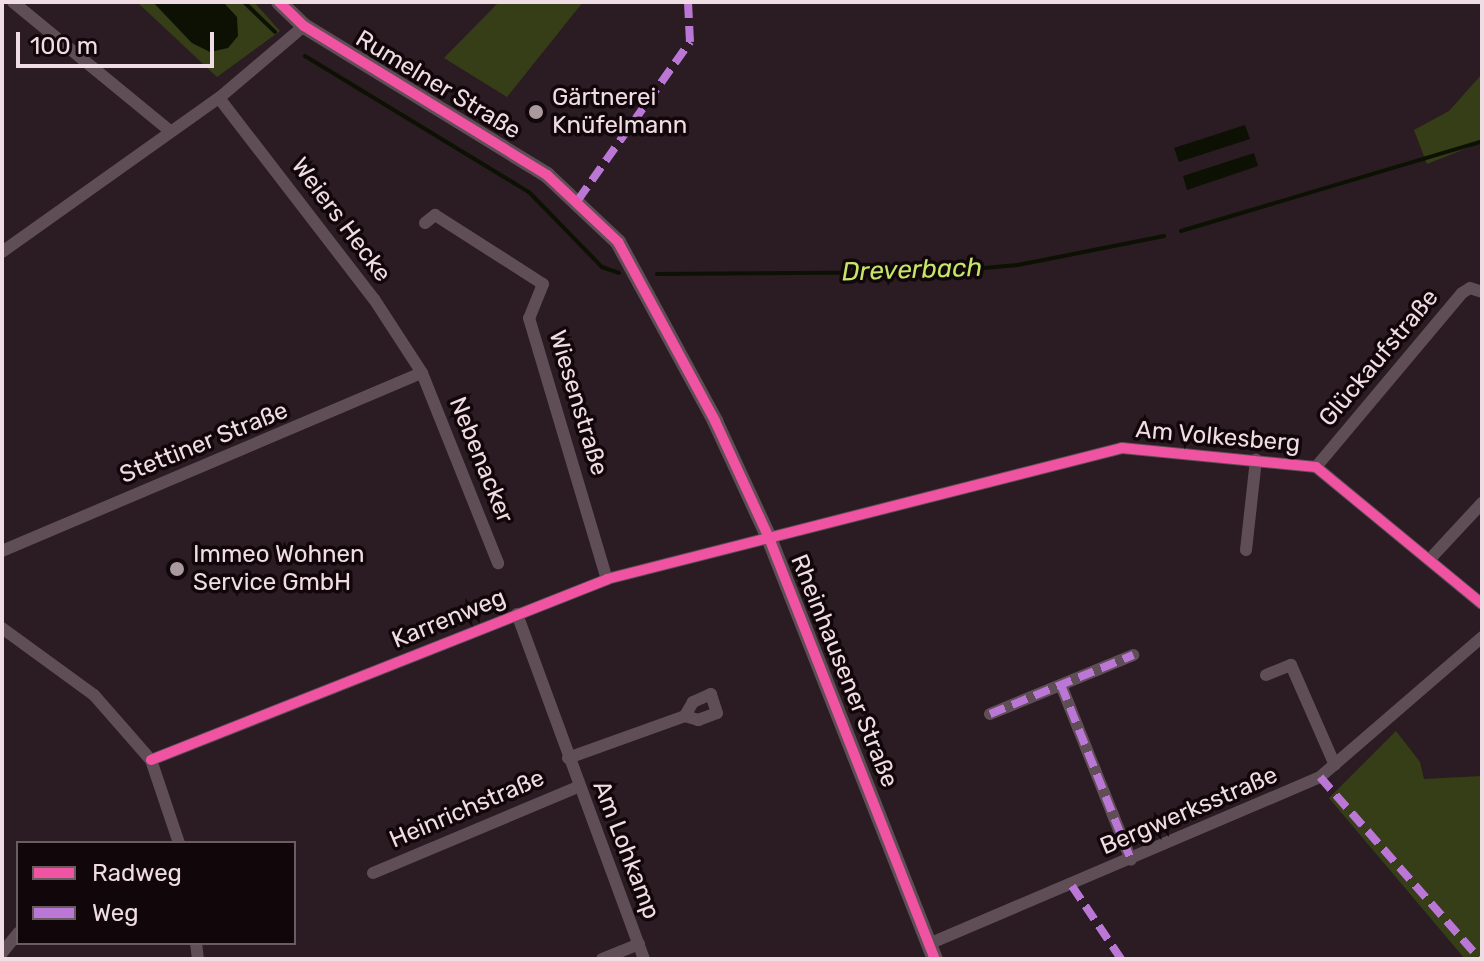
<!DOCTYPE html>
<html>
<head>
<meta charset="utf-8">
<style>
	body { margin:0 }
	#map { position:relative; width:1484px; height:961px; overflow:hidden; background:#2a1c22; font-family:Rubik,sans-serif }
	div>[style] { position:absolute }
	.green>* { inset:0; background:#363e18 }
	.water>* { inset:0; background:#0d1103 }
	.stream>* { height:4px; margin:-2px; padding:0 2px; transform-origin:2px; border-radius:2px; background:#0d1103 }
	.minor>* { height:12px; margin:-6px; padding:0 6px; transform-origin:6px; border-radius:6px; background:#604e56 }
	.tertiary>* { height:16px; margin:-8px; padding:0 8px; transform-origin:8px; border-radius:8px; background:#604e56 }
	.quiet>* { height:8px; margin-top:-4px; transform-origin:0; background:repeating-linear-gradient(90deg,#ba77d6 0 16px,transparent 0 24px) }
	.cycleway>* { height:10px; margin:-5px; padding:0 5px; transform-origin:5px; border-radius:5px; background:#f153a3 }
	.dots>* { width:22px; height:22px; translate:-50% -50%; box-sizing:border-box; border:4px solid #11060a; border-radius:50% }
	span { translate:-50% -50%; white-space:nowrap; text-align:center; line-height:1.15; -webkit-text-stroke:7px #11060a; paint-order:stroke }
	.street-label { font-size:24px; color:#f0dde3 }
	.poi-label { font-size:24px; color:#f0dde3 }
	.left { translate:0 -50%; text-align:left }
	.water-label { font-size:26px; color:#c6e668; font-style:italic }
	.frame { position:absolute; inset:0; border:4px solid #f0dde3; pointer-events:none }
	.legend { position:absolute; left:16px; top:841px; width:280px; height:104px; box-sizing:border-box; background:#11060a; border:2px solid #6a5c61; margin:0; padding:10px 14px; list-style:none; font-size:24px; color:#f0dde3 }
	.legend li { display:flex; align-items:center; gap:16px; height:40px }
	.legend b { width:40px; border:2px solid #6a5c61 }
	.scale { position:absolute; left:16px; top:32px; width:198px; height:36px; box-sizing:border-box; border:4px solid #f0dde3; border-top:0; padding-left:10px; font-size:24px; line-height:28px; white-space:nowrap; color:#f0dde3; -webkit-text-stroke:6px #11060a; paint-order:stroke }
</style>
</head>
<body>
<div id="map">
	<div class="green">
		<i style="clip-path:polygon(137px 2px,153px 2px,192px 43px,236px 17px,223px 2px,254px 2px,280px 31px,217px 77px)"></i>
		<i style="clip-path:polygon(499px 2px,583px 2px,507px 97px,444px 58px)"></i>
		<i style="clip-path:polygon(1482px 74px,1482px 142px,1427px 164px,1414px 130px,1449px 111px)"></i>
		<i style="clip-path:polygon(1396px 731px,1420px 762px,1424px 779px,1482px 776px,1482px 959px,1465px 959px,1329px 798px)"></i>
	</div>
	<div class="water">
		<i style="clip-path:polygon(153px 2px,223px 2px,237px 17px,238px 36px,228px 48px,210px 52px,192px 43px)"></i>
		<i style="clip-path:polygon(1245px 125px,1250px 139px,1179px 162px,1174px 148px)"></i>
		<i style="clip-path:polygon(1254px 153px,1258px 166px,1187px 190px,1183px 176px)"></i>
	</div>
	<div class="stream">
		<i style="left:244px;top:2px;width:43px;rotate:44.1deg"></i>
		<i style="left:305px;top:56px;width:262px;rotate:31.3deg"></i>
		<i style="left:529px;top:192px;width:105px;rotate:45.8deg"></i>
		<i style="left:602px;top:267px;width:18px;rotate:19deg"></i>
		<i style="left:1181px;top:231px;width:314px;rotate:-16.6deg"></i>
		<i style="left:657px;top:274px;width:282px;rotate:-0.4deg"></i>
		<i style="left:939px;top:272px;width:79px;rotate:-5.1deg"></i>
		<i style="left:1018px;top:265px;width:149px;rotate:-11.2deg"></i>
	</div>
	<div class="minor">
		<i style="left:13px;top:2px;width:203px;rotate:39.4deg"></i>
		<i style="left:219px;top:98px;width:254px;rotate:52.4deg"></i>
		<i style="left:374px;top:299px;width:88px;rotate:57deg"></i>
		<i style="left:422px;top:373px;width:205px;rotate:68.2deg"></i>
		<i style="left:425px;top:223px;width:13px;rotate:-39deg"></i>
		<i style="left:435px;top:215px;width:128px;rotate:32.6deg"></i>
		<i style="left:543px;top:284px;width:37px;rotate:112deg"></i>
		<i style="left:529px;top:318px;width:272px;rotate:73.4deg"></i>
		<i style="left:2px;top:252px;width:266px;rotate:-35.4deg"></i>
		<i style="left:219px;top:98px;width:111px;rotate:-40.3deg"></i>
		<i style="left:1316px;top:467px;width:227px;rotate:-50deg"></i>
		<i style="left:1462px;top:293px;width:9px;rotate:-32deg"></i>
		<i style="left:1470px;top:288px;width:13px;rotate:18deg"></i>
		<i style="left:1246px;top:550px;width:91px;rotate:-83.7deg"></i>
		<i style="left:2px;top:551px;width:456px;rotate:-23deg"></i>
		<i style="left:1429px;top:560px;width:78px;rotate:-47.1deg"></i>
		<i style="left:517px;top:614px;width:368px;rotate:69.8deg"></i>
		<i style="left:2px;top:628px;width:114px;rotate:36.1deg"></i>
		<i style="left:94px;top:695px;width:86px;rotate:48.8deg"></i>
		<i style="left:151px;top:760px;width:88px;rotate:71.4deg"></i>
		<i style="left:1266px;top:675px;width:27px;rotate:-22deg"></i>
		<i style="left:1291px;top:665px;width:109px;rotate:66.3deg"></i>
		<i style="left:1061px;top:685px;width:188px;rotate:68.2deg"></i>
		<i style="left:990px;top:714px;width:155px;rotate:-22.4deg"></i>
		<i style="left:568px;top:758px;width:124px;rotate:-19.7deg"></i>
		<i style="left:685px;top:716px;width:14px;rotate:17deg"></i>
		<i style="left:698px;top:720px;width:20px;rotate:-20deg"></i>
		<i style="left:717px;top:713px;width:20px;rotate:-108deg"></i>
		<i style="left:711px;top:694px;width:20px;rotate:156deg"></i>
		<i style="left:693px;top:702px;width:16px;rotate:120deg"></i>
		<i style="left:151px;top:760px;width:491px;rotate:-21.6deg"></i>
		<i style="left:607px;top:579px;width:531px;rotate:-14.27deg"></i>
		<i style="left:1122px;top:448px;width:195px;rotate:5.6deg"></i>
		<i style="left:1316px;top:467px;width:215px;rotate:39.5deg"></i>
		<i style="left:373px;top:873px;width:222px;rotate:-22.8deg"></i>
		<i style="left:196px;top:943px;width:16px;rotate:83deg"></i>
		<i style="left:931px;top:943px;width:423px;rotate:-23.1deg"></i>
		<i style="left:1320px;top:777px;width:214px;rotate:-40.8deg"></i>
		<i style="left:2px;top:953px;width:26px;rotate:-51deg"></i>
		<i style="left:602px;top:959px;width:40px;rotate:-22deg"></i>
	</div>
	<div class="tertiary">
		<i style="left:279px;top:2px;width:35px;rotate:44deg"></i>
		<i style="left:304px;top:26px;width:285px;rotate:31.5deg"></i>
		<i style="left:547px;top:175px;width:98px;rotate:43.3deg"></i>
		<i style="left:618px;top:242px;width:204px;rotate:61.5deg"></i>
		<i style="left:715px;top:421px;width:129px;rotate:65.2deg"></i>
		<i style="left:769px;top:538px;width:453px;rotate:68.5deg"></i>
	</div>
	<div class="quiet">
		<i style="left:578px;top:200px;width:194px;rotate:-54.7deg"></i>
		<i style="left:690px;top:42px;width:40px;rotate:-92.9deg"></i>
		<i style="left:1061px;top:685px;width:188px;rotate:68.2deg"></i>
		<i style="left:990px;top:714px;width:155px;rotate:-22.4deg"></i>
		<i style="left:1320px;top:777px;width:242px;rotate:48.7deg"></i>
		<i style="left:1072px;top:886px;width:88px;rotate:56.1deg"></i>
	</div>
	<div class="cycleway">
		<i style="left:279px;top:2px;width:35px;rotate:44deg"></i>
		<i style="left:304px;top:26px;width:285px;rotate:31.5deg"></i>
		<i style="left:547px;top:175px;width:98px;rotate:43.3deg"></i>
		<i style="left:618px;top:242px;width:204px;rotate:61.5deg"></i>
		<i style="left:715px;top:421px;width:129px;rotate:65.2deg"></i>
		<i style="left:769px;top:538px;width:453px;rotate:68.5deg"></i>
		<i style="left:151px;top:760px;width:491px;rotate:-21.6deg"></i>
		<i style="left:607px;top:579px;width:531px;rotate:-14.27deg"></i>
		<i style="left:1122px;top:448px;width:195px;rotate:5.6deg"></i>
		<i style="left:1316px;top:467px;width:215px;rotate:39.5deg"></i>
	</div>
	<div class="dots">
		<i style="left:536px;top:112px;background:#ab999f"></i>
		<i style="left:177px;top:569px;background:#ab999f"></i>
	</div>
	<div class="street-label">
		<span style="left:438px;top:85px;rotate:31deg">Rumelner Straße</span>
		<span style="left:341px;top:220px;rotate:53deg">Weiers Hecke</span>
		<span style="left:1379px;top:358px;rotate:-50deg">Glückaufstraße</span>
		<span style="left:578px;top:403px;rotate:73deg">Wiesenstraße</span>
		<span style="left:1218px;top:437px;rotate:5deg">Am Volkesberg</span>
		<span style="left:204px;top:443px;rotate:-22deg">Stettiner Straße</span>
		<span style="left:481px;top:460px;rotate:68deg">Nebenacker</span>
		<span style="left:449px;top:619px;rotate:-22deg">Karrenweg</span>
		<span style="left:844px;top:671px;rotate:68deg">Rheinhausener Straße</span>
		<span style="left:467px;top:809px;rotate:-23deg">Heinrichstraße</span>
		<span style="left:1189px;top:811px;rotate:-23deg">Bergwerksstraße</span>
		<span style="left:626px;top:850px;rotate:69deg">Am Lohkamp</span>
	</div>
	<div class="poi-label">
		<span class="left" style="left:552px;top:112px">Gärtnerei<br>Knüfelmann</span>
		<span class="left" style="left:193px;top:569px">Immeo Wohnen<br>Service GmbH</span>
	</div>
	<div class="water-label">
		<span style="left:912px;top:270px;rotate:-2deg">Dreverbach</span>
	</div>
	<div class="frame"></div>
	<ul class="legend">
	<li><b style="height:10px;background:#f153a3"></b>Radweg</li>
	<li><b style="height:10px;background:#ba77d6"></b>Weg</li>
	</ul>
	<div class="scale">100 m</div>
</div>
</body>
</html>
